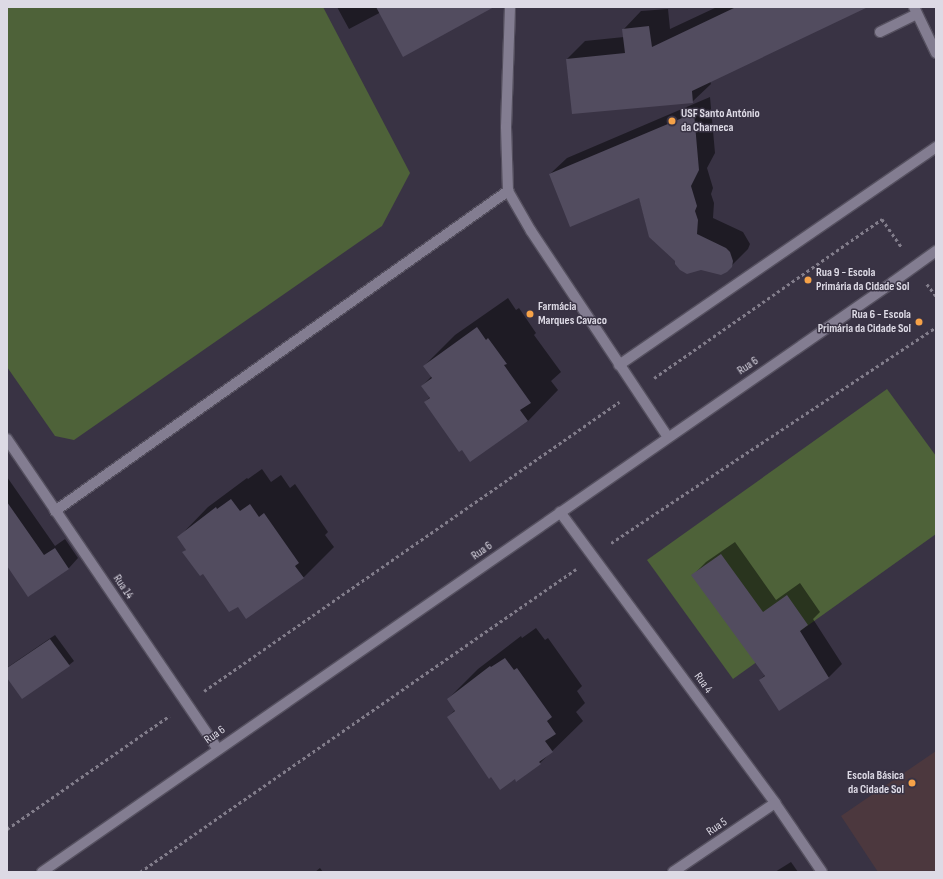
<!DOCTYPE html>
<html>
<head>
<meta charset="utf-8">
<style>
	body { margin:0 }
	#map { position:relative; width:943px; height:879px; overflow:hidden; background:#393344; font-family:"Sofia Sans Condensed",sans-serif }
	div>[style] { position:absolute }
	.education>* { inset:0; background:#4c383e }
	.green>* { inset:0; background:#4e6239 }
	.shadow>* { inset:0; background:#0007 }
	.building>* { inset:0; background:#524c5f }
	.path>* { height:2.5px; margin-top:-1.25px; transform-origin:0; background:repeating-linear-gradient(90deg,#827d8b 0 3px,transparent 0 6px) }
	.roads { filter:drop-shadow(1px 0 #55505f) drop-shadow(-1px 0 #55505f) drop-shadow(0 1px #55505f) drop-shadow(0 -1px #55505f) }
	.minor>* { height:10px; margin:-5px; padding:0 5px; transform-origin:5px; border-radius:5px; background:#837d91 }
	.dots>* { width:11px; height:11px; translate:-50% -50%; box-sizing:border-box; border:2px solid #393344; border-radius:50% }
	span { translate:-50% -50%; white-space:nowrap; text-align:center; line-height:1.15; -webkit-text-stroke:3px #393344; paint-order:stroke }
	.poi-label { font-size:12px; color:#dddae5; font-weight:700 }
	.left { translate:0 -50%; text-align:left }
	.right { translate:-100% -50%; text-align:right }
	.street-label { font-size:12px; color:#dddae5 }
	.frame { position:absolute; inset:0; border:8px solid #dddae5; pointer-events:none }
</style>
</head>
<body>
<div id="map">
	<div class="education">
		<i style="clip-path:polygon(936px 751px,936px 872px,878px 872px,841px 816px)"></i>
	</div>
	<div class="green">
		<i style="clip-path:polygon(7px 7px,323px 7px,410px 173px,382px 226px,74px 440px,55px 436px,7px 367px)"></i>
		<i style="clip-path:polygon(887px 389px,936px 456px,936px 534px,733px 679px,647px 560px)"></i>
	</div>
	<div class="shadow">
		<i style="clip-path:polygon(337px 7px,485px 7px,385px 10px,349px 29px)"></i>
		<i style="clip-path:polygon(717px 7px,853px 7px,710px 81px,711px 84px,692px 102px,567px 59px,585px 41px,624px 37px,623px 30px,641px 11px,668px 9px,670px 29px)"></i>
		<i style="clip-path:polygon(710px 97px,715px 153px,707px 168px,713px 188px,711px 194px,714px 203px,713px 218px,743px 232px,750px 244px,748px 249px,731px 266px,676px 260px,650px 237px,639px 197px,550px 174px,567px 158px)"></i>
		<i style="clip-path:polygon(508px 298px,516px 310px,519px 308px,536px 333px,534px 335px,561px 372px,551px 381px,558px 390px,528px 421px,471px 460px,425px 402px,430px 397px,422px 386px,432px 376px,424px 366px,455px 335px)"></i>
		<i style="clip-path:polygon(262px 469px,271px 482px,281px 475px,290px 488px,295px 484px,328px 532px,325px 535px,334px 547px,304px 577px,246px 617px,238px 605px,184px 552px,187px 549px,178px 538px,208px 507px,247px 478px,248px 479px)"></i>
		<i style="clip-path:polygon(7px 477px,55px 546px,65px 539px,78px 558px,69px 568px,29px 596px,7px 564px)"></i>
		<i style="clip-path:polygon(735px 542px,776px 600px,800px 583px,820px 612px,813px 619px,842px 664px,829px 677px,779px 709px,760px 680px,765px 675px,693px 575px,706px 562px)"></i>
		<i style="clip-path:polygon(536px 628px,545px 640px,548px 638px,582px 686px,577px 691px,585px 703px,576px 712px,583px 721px,540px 763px,448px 717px,455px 710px,448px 699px,478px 669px,521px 636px,522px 638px)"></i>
		<i style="clip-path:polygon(55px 635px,74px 661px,69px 665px,7px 676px,8px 667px)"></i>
		<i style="clip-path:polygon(791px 862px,798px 872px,775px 872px)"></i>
		<i style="clip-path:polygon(320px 868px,323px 872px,315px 872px)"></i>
	</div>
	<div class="building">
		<i style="clip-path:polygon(376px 7px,494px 7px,403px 57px)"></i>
		<i style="clip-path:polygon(736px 7px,868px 7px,692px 91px,693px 103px,572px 114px,566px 59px,625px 53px,622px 29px,649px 26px,652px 47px)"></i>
		<i style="clip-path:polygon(694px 113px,699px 170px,691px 186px,697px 206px,695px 211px,698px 220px,697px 234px,726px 248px,730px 252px,733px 261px,732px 267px,727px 272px,721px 275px,701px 270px,687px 274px,680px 270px,675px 264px,675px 261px,649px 237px,639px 198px,570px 227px,549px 174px)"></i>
		<i style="clip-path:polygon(477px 327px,486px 340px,488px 338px,507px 364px,504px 365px,531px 403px,520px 410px,528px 421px,470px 462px,462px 450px,459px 452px,424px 402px,430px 398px,421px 386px,432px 378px,423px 366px)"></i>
		<i style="clip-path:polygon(231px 499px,240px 511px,250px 504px,259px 517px,264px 513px,299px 563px,295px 566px,304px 578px,246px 619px,238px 607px,229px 612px,203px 574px,200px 576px,182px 552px,186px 550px,177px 537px,216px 507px,217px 509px)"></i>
		<i style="clip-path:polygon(7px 502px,44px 555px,55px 548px,69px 569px,28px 597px,7px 566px)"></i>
		<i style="clip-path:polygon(721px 554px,763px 612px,787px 595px,808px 625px,800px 631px,829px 678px,779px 711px,759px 680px,765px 676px,691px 575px)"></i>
		<i style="clip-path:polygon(50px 639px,70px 666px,22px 699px,7px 678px,7px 668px)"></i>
		<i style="clip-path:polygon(505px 658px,514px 670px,517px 668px,552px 717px,547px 721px,556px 734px,545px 741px,553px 752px,539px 762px,541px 764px,516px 782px,515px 779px,500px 790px,491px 777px,489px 779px,447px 717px,455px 711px,447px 699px,490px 666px,491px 667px)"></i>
	</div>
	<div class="path">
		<i style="left:927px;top:284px;width:15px;rotate:53deg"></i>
		<i style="left:654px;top:378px;width:278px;rotate:-34.9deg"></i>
		<i style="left:882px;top:219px;width:35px;rotate:55deg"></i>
		<i style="left:611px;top:543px;width:390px;rotate:-33.6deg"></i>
		<i style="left:204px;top:691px;width:506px;rotate:-34.85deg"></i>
		<i style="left:7px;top:829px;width:198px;rotate:-34.9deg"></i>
		<i style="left:140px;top:872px;width:531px;rotate:-34.8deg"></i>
	</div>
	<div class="roads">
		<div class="minor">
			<i style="left:510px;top:7px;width:120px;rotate:91.9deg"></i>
			<i style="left:506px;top:127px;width:64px;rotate:88.2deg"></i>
			<i style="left:508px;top:191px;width:46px;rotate:60.1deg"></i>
			<i style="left:531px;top:231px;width:247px;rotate:56.4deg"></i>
			<i style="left:914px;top:7px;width:51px;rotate:64.4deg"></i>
			<i style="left:880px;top:32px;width:41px;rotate:-25.9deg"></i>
			<i style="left:619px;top:365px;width:385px;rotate:-34.5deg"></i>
			<i style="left:7px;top:439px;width:375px;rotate:55.8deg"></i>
			<i style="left:55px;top:511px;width:555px;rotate:-35.24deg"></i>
			<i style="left:560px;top:512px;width:362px;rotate:53.5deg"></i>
			<i style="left:775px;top:803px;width:83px;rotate:55.7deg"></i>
			<i style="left:42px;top:872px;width:1036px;rotate:-34.73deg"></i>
			<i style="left:893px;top:282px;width:53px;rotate:-35.8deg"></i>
			<i style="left:673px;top:872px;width:123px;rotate:-34.1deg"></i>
		</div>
	</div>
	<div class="dots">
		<i style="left:672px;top:121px;background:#f6a248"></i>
		<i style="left:808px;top:280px;background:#f6a248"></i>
		<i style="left:530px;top:314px;background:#f6a248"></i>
		<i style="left:919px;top:322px;background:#f6a248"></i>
		<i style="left:912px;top:783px;background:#f6a248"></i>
	</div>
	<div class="poi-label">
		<span class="left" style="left:681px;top:121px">USF Santo António<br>da Charneca</span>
		<span class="left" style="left:816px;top:280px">Rua 9 - Escola<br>Primária da Cidade Sol</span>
		<span class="left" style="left:538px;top:314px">Farmácia<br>Marques Cavaco</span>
		<span class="right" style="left:911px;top:322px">Rua 6 - Escola<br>Primária da Cidade Sol</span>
		<span class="right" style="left:904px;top:783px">Escola Básica<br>da Cidade Sol</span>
	</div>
	<div class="street-label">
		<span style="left:748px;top:366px;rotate:-34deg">Rua 6</span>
		<span style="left:482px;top:551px;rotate:-35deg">Rua 6</span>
		<span style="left:123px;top:587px;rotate:56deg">Rua 14</span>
		<span style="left:703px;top:683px;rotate:54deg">Rua 4</span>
		<span style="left:215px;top:735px;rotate:-35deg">Rua 6</span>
		<span style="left:717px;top:827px;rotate:-34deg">Rua 5</span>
	</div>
	<div class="frame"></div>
</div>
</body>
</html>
